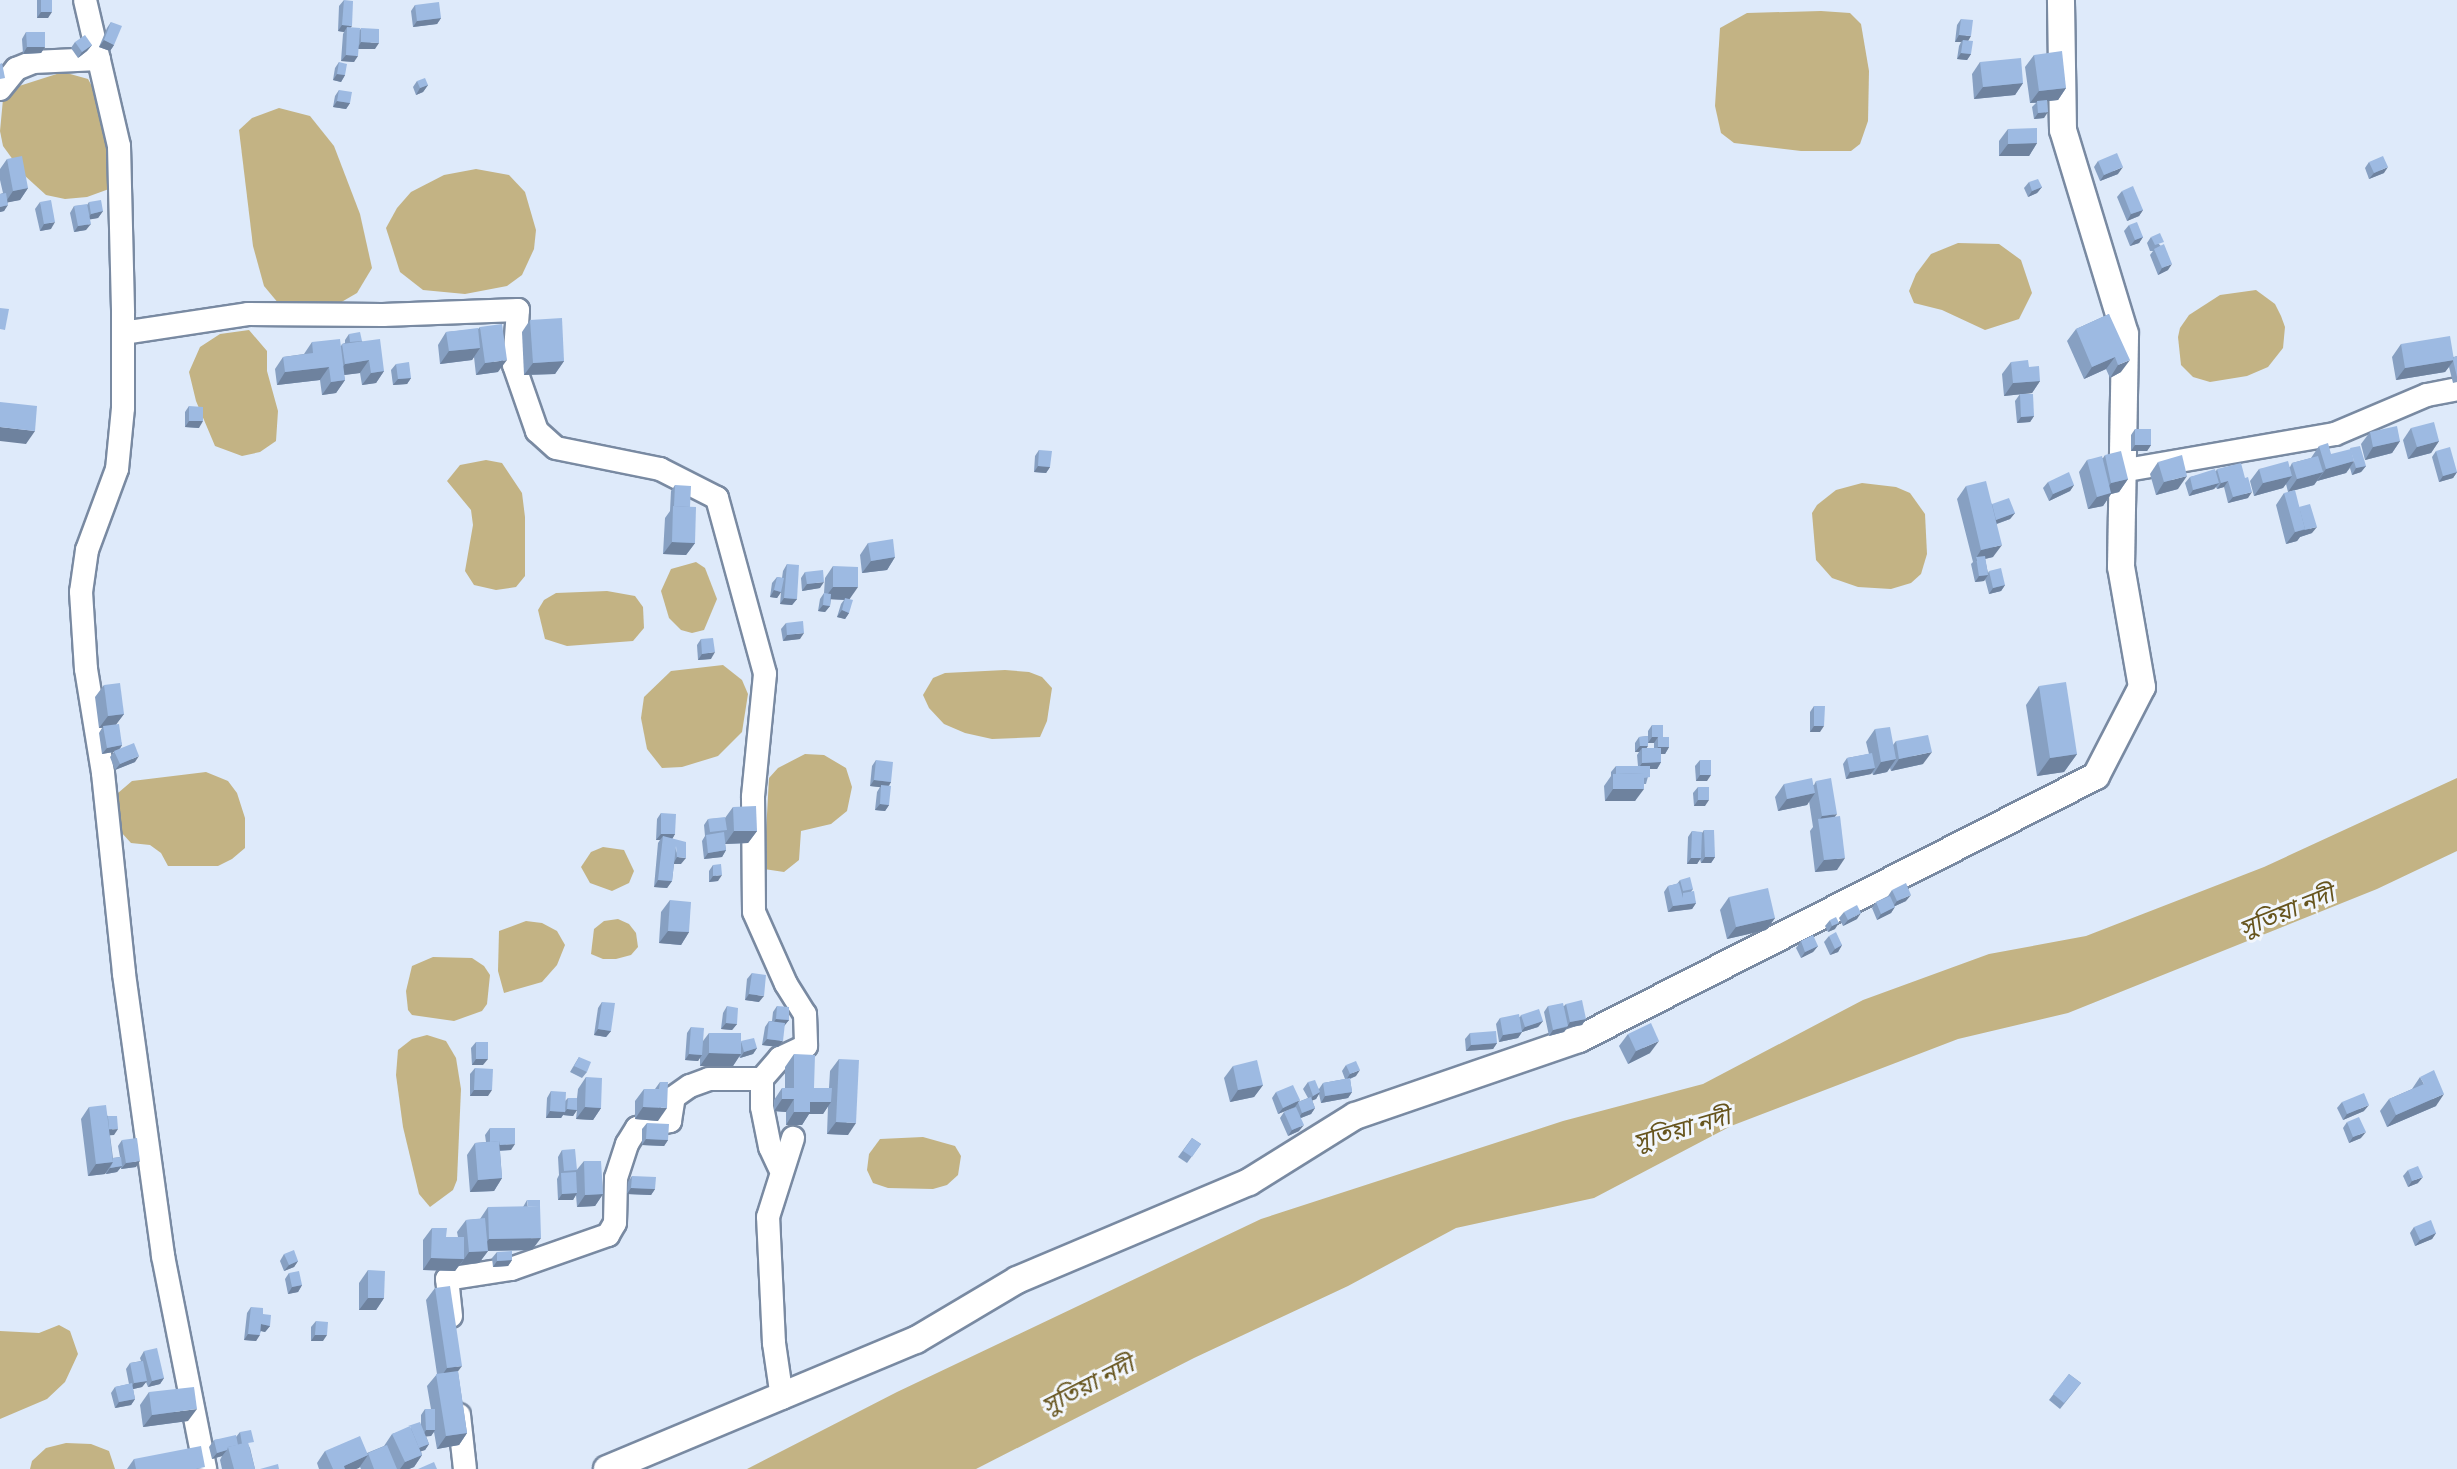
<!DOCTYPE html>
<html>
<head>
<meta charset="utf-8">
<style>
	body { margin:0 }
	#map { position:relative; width:2457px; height:1469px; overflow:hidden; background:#deeafa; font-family:Rubik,"Noto Sans Bengali",sans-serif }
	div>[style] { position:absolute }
	.water>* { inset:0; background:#c3b384 }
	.roads { filter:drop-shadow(2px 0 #798aa2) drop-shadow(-2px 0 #798aa2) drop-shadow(0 2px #798aa2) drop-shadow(0 -2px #798aa2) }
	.minor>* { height:22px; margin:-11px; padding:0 11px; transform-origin:11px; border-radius:11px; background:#fff }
	.tertiary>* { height:26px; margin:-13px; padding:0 13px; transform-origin:13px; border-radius:13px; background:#fff }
	.wall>* { inset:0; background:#87a0c2 }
	.shaded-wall>* { inset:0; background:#6e829e }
	.building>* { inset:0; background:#9dbae2 }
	span { translate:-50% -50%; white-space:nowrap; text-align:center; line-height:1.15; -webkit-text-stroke:6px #f2f6fc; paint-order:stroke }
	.water-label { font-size:24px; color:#66541d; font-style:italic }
</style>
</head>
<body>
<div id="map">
	<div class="water">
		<i style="clip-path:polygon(1821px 11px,1850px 13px,1861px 24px,1869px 71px,1868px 121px,1860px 144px,1851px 151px,1801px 151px,1734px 143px,1721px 133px,1715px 106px,1720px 28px,1747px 13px)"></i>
		<i style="clip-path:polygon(63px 72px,88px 79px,100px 101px,110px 135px,109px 189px,87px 197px,65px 199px,46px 195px,24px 175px,3px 146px,0 131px,3px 99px,16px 87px)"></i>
		<i style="clip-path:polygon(279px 108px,310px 116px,334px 146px,360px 214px,372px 268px,357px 293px,338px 304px,279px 304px,264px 286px,253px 246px,239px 130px,252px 118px)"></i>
		<i style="clip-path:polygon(476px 169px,509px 175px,525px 192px,536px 230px,534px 249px,522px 275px,507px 286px,465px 294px,423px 290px,400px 272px,386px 228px,397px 208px,411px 192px,444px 175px)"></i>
		<i style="clip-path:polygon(1958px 243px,1999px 244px,2021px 260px,2032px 293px,2019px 319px,1985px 330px,1942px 310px,1914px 303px,1909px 291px,1916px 274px,1931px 254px)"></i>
		<i style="clip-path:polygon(2256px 290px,2275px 304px,2281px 316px,2285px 327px,2283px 348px,2268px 367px,2247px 376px,2210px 382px,2193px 377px,2181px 365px,2178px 337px,2180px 328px,2189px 315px,2220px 295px)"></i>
		<i style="clip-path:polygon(249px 330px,267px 351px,267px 371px,278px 411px,276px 441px,260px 452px,242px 456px,215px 446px,196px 401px,189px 372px,200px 347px,220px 334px)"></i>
		<i style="clip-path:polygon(486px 460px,502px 463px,522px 493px,525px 517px,525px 576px,516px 587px,496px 590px,474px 585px,465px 571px,473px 525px,471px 510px,447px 481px,460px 465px)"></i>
		<i style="clip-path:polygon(1862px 483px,1896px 487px,1910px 493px,1925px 514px,1927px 554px,1921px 574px,1911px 583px,1891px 589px,1858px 587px,1832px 578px,1816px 560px,1812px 513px,1817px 505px,1836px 490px)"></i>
		<i style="clip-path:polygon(696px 562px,705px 568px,717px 599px,704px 630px,692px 633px,681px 630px,669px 618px,661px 591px,671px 569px)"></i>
		<i style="clip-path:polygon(607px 591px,635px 596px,643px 607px,644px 628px,633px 641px,567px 646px,545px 639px,538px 610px,544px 600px,556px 593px)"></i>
		<i style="clip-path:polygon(723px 665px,742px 680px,748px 694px,742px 732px,718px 756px,682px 767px,662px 768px,647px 749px,641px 718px,644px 697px,671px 671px)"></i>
		<i style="clip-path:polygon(1005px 670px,1029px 672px,1042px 677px,1052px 688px,1047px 721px,1040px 737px,992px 739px,965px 733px,944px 724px,929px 708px,923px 695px,933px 678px,945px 673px)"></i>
		<i style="clip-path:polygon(805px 754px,824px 755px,846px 768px,852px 787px,847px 811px,831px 824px,801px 831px,799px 860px,784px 872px,764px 869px,769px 778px,778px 768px)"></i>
		<i style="clip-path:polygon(206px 772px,228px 781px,237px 793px,245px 818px,245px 848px,232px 859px,218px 866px,168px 866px,161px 853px,150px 845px,131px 843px,121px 832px,116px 804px,118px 793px,132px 781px)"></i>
		<i style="clip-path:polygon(2457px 778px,2457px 851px,2377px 889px,2068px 1013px,1958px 1039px,1731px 1126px,1594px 1198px,1456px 1228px,1348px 1286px,1194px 1358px,976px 1469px,747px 1469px,897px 1392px,1261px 1219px,1563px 1121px,1703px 1084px,1863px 1000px,1989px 954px,2086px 936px,2264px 867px)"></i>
		<i style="clip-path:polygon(603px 847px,624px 850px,634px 871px,629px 883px,612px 891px,590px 883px,581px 867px,591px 852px)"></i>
		<i style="clip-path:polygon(618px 919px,629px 924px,636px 933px,638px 947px,631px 955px,616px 959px,603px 959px,591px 954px,594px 929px,604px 921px)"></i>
		<i style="clip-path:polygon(526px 921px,542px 923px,557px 931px,565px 945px,557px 965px,542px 982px,504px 993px,498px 971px,499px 931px)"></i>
		<i style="clip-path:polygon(433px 957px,472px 958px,484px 966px,490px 975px,487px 1004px,482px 1011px,454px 1021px,412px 1015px,408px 1010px,406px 991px,412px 966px)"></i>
		<i style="clip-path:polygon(427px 1035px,446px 1041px,456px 1058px,461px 1089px,457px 1180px,453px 1190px,430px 1207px,419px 1194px,403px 1127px,396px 1075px,398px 1050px,412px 1039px)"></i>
		<i style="clip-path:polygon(923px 1137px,955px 1146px,961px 1156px,958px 1175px,947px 1185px,933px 1189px,888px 1188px,873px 1183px,867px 1170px,869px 1154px,880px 1139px)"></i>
		<i style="clip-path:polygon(59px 1325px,70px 1331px,78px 1354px,65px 1382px,47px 1399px,0 1419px,0 1331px,39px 1333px)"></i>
		<i style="clip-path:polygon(66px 1443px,91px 1444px,109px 1451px,115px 1469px,30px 1469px,32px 1461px,46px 1448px)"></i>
	</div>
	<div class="roads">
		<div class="minor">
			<i style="left:85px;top:0;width:150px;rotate:76.9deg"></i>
			<i style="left:119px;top:146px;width:167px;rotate:88.6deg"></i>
			<i style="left:123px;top:313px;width:95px;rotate:90deg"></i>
			<i style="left:123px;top:408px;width:61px;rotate:95.6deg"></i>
			<i style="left:117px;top:469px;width:86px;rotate:110.3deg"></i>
			<i style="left:87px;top:550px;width:42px;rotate:98.1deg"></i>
			<i style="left:81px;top:592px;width:77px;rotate:86.3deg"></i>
			<i style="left:86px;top:669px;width:105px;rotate:80.7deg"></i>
			<i style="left:103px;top:773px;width:202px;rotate:84deg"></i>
			<i style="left:124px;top:974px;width:285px;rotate:82.1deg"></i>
			<i style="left:163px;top:1256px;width:217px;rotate:78.8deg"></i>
			<i style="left:0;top:89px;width:26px;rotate:-51deg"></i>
			<i style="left:16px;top:69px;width:18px;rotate:-22deg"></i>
			<i style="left:33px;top:62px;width:66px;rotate:-2.6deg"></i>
			<i style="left:123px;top:333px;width:126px;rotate:-8.6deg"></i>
			<i style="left:248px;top:314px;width:135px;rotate:0.4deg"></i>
			<i style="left:383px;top:315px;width:135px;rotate:-2.1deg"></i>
			<i style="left:518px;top:310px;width:55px;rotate:94.2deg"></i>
			<i style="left:514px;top:365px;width:70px;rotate:70.8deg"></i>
			<i style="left:537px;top:431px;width:25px;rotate:42deg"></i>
			<i style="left:556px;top:448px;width:106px;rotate:11.4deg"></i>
			<i style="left:660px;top:469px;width:64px;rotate:27deg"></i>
			<i style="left:717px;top:498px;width:182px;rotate:74.7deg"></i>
			<i style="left:765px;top:674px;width:124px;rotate:95.6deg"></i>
			<i style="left:753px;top:797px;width:115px;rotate:89.5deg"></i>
			<i style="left:754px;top:912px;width:79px;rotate:66deg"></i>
			<i style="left:786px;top:984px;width:36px;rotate:58deg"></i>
			<i style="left:805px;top:1014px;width:32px;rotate:88deg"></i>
			<i style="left:806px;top:1046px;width:29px;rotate:155deg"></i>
			<i style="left:780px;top:1058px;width:28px;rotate:131deg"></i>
			<i style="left:762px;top:1079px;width:28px;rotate:90deg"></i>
			<i style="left:762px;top:1107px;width:41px;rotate:78.7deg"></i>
			<i style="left:770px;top:1147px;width:23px;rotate:65deg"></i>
			<i style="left:2121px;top:471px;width:217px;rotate:-9.8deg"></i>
			<i style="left:2335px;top:434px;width:100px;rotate:-23deg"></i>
			<i style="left:2427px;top:395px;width:31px;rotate:-11deg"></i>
			<i style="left:451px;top:1316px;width:37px;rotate:-96deg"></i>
			<i style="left:447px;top:1279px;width:65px;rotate:-8.9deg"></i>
			<i style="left:511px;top:1269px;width:103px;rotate:-19.3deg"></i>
			<i style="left:608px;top:1235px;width:14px;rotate:-60deg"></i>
			<i style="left:615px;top:1223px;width:45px;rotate:-88.7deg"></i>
			<i style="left:616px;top:1178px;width:36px;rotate:-72deg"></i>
			<i style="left:627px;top:1144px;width:19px;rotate:-58deg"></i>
			<i style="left:637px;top:1128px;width:34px;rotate:-12deg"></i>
			<i style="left:670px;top:1121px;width:24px;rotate:-81deg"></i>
			<i style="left:674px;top:1097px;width:19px;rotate:-35deg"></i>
			<i style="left:690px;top:1086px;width:20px;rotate:-20deg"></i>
			<i style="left:709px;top:1079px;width:53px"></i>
			<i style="left:782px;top:1398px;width:56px;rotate:-98.3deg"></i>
			<i style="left:774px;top:1343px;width:126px;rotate:-92.7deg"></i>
			<i style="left:768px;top:1217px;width:83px;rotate:-72.4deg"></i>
			<i style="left:459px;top:1415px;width:54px;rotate:83.7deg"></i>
		</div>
		<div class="tertiary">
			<i style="left:607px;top:1469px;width:335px;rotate:-22.7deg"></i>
			<i style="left:916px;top:1340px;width:117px;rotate:-30.7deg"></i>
			<i style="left:1017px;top:1280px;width:252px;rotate:-22.9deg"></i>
			<i style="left:1249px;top:1182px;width:125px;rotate:-31.9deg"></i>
			<i style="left:1355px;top:1116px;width:237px;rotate:-19deg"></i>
			<i style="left:1579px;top:1039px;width:580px;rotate:-26.96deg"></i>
			<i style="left:2096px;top:776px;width:100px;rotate:-62.7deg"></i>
			<i style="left:2142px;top:687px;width:122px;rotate:-99.9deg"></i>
			<i style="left:2121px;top:567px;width:233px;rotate:-89deg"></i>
			<i style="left:2125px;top:334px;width:213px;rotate:-106.9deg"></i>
			<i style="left:2063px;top:130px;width:130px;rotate:-90.9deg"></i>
		</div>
	</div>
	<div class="wall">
		<i style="clip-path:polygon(37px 0,52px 0,48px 18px,37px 18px)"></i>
		<i style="clip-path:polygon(344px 0,350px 28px,360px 30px,361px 28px,375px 49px,358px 49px,354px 62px,341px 61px,343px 34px,344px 32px,338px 31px,339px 6px)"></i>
		<i style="clip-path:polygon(415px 5px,441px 18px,437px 24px,413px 27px,411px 11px)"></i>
		<i style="clip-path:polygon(1961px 19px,1971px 54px,1967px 60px,1957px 59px,1959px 46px,1961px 42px,1955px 42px,1957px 25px)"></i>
		<i style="clip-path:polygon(111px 22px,114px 45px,110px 51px,99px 47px,107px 28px)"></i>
		<i style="clip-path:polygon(26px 32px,45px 47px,41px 53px,23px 54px,22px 39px)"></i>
		<i style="clip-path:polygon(75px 42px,92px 45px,87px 51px,78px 58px,71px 48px)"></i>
		<i style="clip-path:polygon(2034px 55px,2066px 88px,2058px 100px,2047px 101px,2044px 118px,2034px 119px,2032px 107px,2036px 103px,2030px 103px,2025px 67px)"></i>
		<i style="clip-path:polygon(339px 62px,345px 75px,341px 82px,333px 80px,335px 68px)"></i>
		<i style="clip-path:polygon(1980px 62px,2023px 83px,2015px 95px,1974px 99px,1972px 74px)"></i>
		<i style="clip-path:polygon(417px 81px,428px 85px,423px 92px,416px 95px,413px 87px)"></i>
		<i style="clip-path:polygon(339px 90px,350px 103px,346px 109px,333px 107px,335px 96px)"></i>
		<i style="clip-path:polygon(2008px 129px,2037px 143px,2029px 156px,1999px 156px,1999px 141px)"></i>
		<i style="clip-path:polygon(7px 159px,28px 188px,20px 200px,8px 202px,4px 211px,0 212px,0 194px,3px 193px,0 180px,0 169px)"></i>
		<i style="clip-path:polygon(2098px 161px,2118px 174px,2100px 181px,2094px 167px)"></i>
		<i style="clip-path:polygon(2369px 162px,2384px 173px,2369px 179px,2365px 168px)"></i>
		<i style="clip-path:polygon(2029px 182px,2042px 187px,2037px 193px,2028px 197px,2024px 188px)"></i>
		<i style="clip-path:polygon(2122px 191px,2143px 210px,2139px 216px,2127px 221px,2117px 197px)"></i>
		<i style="clip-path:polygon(40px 202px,51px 229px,40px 231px,35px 209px)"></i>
		<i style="clip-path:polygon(89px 202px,103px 211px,98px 218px,90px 219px,86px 230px,74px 232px,70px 213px,74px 206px,87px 205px)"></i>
		<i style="clip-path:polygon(2129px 225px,2143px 237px,2139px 243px,2130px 246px,2124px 231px)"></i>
		<i style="clip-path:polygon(2151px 237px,2161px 246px,2168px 270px,2158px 275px,2150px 255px,2153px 251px,2150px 251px,2147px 243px)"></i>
		<i style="clip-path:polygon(2109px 314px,2121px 372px,2110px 378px,2106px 369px,2084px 379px,2067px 341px,2076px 329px)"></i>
		<i style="clip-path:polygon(530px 320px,564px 361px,555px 374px,524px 375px,522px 332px)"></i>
		<i style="clip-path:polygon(480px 327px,498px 372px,476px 375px,474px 357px,472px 360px,440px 364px,438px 345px,446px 332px,478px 329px)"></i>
		<i style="clip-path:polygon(349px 334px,362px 341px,384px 371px,376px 383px,362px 385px,360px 373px,344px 375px,345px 380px,336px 393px,322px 395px,320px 380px,277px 385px,275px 369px,283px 357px,304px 354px,312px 342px,341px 346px,342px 344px,345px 343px,345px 340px)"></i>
		<i style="clip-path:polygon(2401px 344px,2454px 357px,2457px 356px,2457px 382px,2453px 383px,2449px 367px,2445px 372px,2396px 380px,2392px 357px)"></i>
		<i style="clip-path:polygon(2011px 362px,2029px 367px,2040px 381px,2032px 393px,2004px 396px,2002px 374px)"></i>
		<i style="clip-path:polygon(396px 364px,411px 378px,407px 384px,393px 385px,391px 370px)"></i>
		<i style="clip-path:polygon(2020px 394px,2034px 416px,2030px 422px,2017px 423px,2015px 401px)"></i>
		<i style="clip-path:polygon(189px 406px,199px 428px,185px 427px,185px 412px)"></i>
		<i style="clip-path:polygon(2411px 428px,2439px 441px,2431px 453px,2408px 459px,2403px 440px)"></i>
		<i style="clip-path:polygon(2135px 429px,2151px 445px,2147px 451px,2131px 451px,2131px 435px)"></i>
		<i style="clip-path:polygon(2370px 432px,2400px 441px,2392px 453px,2365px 460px,2361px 444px)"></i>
		<i style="clip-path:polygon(2319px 446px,2331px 454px,2366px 466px,2361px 472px,2352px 475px,2350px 468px,2346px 473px,2317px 481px,2314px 485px,2288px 492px,2286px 484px,2283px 488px,2254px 496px,2250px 481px,2259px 469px,2290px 467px,2292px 463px,2311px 458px)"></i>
		<i style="clip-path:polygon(1039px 450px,1050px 467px,1046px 473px,1034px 472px,1035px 456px)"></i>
		<i style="clip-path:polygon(2436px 451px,2457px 472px,2453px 478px,2439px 482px,2432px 457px)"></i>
		<i style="clip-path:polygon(2105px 455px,2128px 479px,2119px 492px,2111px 494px,2103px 506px,2088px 509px,2079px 472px,2087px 460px,2103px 458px)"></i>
		<i style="clip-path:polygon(2158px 462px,2178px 489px,2156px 495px,2150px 474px)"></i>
		<i style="clip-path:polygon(2217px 469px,2248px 498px,2228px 503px,2224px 487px,2217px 489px,2216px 487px,2214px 489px,2189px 496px,2185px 483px,2190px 477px,2216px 471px)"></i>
		<i style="clip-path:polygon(2048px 482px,2074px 485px,2070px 491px,2049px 501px,2043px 488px)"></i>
		<i style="clip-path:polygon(675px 485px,690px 507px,695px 543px,686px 555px,663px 554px,665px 518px,670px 511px,671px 491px)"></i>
		<i style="clip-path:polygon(1966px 486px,1992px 504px,2015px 513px,2010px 519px,1997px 524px,1993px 557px,1985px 559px,1988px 573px,1989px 571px,2005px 585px,2001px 591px,1989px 594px,1985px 579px,1984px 581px,1975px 582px,1971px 564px,1973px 562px,1957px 499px)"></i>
		<i style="clip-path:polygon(2284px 493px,2299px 507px,2312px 533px,2300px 537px,2297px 541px,2286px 544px,2276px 505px)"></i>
		<i style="clip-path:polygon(868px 543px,895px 557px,887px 570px,862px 573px,860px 555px)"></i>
		<i style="clip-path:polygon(787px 564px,797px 599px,792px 605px,780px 604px,781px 592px,777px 598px,770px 597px,772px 583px,777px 577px,782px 578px,783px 571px)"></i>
		<i style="clip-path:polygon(833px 566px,849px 599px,849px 613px,845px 619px,837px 617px,841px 604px,844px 600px,831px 599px,830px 606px,825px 612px,818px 611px,820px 599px,824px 593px,825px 578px)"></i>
		<i style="clip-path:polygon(805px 572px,820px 588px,802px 591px,801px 578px)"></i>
		<i style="clip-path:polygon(786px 623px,800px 639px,783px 641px,781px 629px)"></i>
		<i style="clip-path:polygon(701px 639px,711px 659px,698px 660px,697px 645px)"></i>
		<i style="clip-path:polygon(104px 685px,124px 714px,116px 724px,122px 745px,120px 749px,135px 762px,115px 770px,110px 757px,114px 752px,102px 754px,99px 733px,102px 728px,99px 728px,95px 697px)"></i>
		<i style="clip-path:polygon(2039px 686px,2077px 754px,2064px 772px,2037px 776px,2026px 705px)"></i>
		<i style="clip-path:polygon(1814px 706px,1820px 732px,1810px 732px,1810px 712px)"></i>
		<i style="clip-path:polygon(evenodd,1652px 725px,1663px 737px,1669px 747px,1665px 754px,1661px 754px,1661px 762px,1657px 769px,1650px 769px,1646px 784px,1644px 784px,1635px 801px,1605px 801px,1604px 786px,1611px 776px,1611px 772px,1616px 766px,1638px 766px,1637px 755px,1639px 752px,1635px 752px,1635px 743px,1639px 737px,1648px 736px,1648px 731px,1652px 725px,1648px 743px,1654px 743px,1654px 748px,1646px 748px,1648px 743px)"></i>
		<i style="clip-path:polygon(1875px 729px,1893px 745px,1896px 741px,1923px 764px,1891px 771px,1890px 768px,1887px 772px,1873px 775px,1872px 772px,1871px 774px,1846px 779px,1843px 764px,1847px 758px,1869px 754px,1866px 742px)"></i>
		<i style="clip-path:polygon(876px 760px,891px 782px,889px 786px,889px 805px,885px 811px,875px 810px,877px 792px,880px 787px,870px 786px,872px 766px)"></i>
		<i style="clip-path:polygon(1700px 760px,1707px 781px,1696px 781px,1695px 766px)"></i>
		<i style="clip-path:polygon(1816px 781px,1835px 817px,1837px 870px,1815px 872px,1810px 831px,1813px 827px,1809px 801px,1807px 805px,1778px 811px,1775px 797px,1784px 784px,1814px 785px)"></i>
		<i style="clip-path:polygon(1698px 787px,1705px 806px,1694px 806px,1693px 793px)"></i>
		<i style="clip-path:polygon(733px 807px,757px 831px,748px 843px,725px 844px,726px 850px,722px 857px,704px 859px,702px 841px,705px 836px,704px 825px,708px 819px,725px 818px)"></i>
		<i style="clip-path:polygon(661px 813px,675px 834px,672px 839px,681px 864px,674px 864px,672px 881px,667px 888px,654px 887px,658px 843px,660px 840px,656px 840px,657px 819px)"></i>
		<i style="clip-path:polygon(1704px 830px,1715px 857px,1711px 863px,1701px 863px,1700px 859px,1697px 864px,1687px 864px,1688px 837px,1692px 831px,1702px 833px)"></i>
		<i style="clip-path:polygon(713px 865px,718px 881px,709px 882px,709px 871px)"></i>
		<i style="clip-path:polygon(1680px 880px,1693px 889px,1691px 892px,1696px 903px,1692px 909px,1668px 912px,1664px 892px,1668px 886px,1677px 884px)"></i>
		<i style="clip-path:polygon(1892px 890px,1906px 901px,1895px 906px,1891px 913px,1877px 920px,1872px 908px,1876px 902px,1888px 896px)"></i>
		<i style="clip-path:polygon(1729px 897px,1775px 918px,1766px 930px,1727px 939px,1720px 910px)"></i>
		<i style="clip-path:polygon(670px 900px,689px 932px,681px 945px,659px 943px,661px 912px)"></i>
		<i style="clip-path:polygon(1844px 912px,1857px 919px,1843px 926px,1839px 918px)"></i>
		<i style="clip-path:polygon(1830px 920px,1835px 929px,1828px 932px,1825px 926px)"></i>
		<i style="clip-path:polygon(1829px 936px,1842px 945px,1838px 952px,1830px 955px,1824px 942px)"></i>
		<i style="clip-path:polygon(1801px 941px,1818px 946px,1813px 952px,1801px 958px,1796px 948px)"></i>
		<i style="clip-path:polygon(752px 973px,759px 1002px,745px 1000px,747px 979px)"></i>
		<i style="clip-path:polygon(602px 1002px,611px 1031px,606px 1037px,594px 1035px,598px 1008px)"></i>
		<i style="clip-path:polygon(1566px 1004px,1586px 1019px,1582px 1025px,1567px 1028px,1564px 1032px,1549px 1036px,1544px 1012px,1548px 1006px,1564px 1006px)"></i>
		<i style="clip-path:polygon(727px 1006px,737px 1024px,732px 1030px,721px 1029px,723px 1013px)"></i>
		<i style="clip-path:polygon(777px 1006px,789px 1020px,784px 1026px,778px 1047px,762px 1045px,765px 1027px,769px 1021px,772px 1021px,773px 1012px)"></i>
		<i style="clip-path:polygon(1521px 1015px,1543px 1021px,1538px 1027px,1522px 1032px,1518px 1038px,1499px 1042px,1496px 1024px,1500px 1018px,1520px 1017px)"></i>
		<i style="clip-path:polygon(691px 1027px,703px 1041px,709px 1033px,741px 1042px,757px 1048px,753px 1054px,740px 1058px,739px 1056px,733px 1066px,700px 1066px,700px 1057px,698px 1061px,685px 1060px,687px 1033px)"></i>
		<i style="clip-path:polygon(1470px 1033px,1497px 1043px,1493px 1049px,1466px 1051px,1465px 1039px)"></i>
		<i style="clip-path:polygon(1628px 1034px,1650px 1053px,1628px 1064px,1619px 1046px)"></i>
		<i style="clip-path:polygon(476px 1042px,483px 1065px,472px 1065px,471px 1048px)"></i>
		<i style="clip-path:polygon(794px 1054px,814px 1088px,829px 1088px,830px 1071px,839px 1059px,848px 1135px,827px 1134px,828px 1106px,823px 1114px,809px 1114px,802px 1125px,786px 1125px,786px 1112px,774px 1111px,774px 1100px,782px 1088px,785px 1088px,785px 1067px)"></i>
		<i style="clip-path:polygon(579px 1057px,587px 1072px,582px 1078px,570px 1072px)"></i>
		<i style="clip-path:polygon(1346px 1065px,1356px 1076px,1350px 1079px,1352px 1092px,1348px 1098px,1321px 1103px,1319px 1094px,1316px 1099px,1312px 1100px,1315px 1108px,1311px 1114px,1301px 1118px,1299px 1131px,1288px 1136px,1280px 1118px,1284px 1112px,1295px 1107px,1278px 1114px,1272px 1098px,1276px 1092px,1298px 1102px,1308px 1098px,1303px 1089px,1308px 1082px,1319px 1089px,1323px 1083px,1345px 1079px,1342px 1071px)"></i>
		<i style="clip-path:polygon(1233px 1066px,1263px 1085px,1254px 1097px,1230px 1102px,1224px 1078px)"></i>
		<i style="clip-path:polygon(475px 1068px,488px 1096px,470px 1096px,470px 1074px)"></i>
		<i style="clip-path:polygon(586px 1077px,601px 1108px,593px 1120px,576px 1119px,577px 1110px,573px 1116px,563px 1115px,561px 1118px,546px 1118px,547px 1098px,551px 1091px,565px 1101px,568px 1098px,577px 1098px,578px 1089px)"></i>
		<i style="clip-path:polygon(2420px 1077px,2436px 1106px,2387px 1127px,2380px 1111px,2389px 1099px,2412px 1089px)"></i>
		<i style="clip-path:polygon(660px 1082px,658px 1121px,635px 1119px,635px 1101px,644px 1089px,655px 1089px)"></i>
		<i style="clip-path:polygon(2342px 1102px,2364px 1111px,2343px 1120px,2337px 1108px)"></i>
		<i style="clip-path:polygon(89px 1107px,108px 1116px,114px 1135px,110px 1135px,113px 1158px,120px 1157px,118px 1146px,122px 1140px,136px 1167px,121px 1169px,121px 1167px,117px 1172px,106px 1174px,106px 1172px,105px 1174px,88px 1176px,81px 1119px)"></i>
		<i style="clip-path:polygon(2347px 1122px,2361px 1138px,2349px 1143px,2343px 1128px)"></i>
		<i style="clip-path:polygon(647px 1123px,668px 1140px,664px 1146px,642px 1145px,642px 1129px)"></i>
		<i style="clip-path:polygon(490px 1128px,511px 1150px,500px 1151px,502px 1178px,494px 1191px,470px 1192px,467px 1155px,475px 1143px,486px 1142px,485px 1135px)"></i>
		<i style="clip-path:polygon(1192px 1138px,1201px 1144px,1187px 1163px,1178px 1157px)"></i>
		<i style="clip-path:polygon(562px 1150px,577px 1170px,575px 1172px,584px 1161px,603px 1194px,595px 1206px,577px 1207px,576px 1195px,573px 1200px,558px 1200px,557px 1179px,559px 1175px,558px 1157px)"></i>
		<i style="clip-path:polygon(2408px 1170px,2418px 1183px,2408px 1187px,2403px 1176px)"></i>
		<i style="clip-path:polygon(632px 1176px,655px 1189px,651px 1195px,627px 1194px,628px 1182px)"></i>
		<i style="clip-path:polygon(527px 1200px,532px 1250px,488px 1251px,479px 1263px,460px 1264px,455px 1271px,423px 1270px,423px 1240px,432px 1228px,446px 1237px,458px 1237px,457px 1232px,466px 1220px,480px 1219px,488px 1207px,523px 1207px)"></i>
		<i style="clip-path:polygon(2414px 1227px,2436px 1233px,2432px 1239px,2415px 1246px,2410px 1233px)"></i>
		<i style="clip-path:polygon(497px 1252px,512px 1260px,508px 1266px,493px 1267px,492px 1258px)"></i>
		<i style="clip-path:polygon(284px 1254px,298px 1261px,294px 1267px,284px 1271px,280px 1261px)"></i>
		<i style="clip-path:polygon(368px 1270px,384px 1298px,376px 1310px,359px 1310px,359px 1283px)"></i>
		<i style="clip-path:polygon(289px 1273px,302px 1285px,298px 1292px,288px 1294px,285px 1279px)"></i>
		<i style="clip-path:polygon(435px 1288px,458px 1372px,467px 1433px,459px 1445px,437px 1449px,434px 1432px,431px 1436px,426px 1436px,429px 1444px,425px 1450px,421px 1451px,422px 1455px,414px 1467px,409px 1469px,361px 1469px,360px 1467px,356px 1469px,319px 1469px,317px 1463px,325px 1451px,367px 1453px,384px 1446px,392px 1434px,421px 1425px,421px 1415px,425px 1409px,431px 1409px,427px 1386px,437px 1374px,426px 1300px)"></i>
		<i style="clip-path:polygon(251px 1307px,263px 1314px,270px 1326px,265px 1332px,261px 1331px,256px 1341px,244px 1340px,247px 1313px)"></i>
		<i style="clip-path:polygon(316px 1321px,323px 1341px,311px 1341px,311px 1327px)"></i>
		<i style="clip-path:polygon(144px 1351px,164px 1378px,160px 1384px,148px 1387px,146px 1382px,142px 1387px,133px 1389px,135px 1399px,131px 1405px,115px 1408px,111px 1393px,115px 1387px,129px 1384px,126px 1369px,130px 1363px,141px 1361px,140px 1358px)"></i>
		<i style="clip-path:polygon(2069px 1374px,2081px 1383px,2060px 1409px,2049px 1400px)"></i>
		<i style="clip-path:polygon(149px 1392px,188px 1421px,143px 1427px,140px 1405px)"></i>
		<i style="clip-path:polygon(240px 1432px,250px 1448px,255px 1469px,222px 1469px,220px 1460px,222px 1456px,212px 1459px,209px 1447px,214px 1440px,236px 1437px)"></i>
		<i style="clip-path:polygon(134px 1459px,204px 1469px,127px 1469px)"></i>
	</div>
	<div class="shaded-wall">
		<i style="clip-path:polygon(41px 12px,52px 12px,48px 18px,37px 18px)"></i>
		<i style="clip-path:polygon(441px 18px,437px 24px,413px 27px,417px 21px)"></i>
		<i style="clip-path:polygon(342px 25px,352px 26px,347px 32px,347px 27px,344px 32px,338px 31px)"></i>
		<i style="clip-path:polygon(1959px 35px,1971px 36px,1967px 43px,1963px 40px,1961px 42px,1955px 42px)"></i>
		<i style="clip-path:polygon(104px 40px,114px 45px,110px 51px,99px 47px)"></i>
		<i style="clip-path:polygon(361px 42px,379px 43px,375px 49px,357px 49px)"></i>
		<i style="clip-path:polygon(92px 45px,87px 51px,78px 58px,82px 52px)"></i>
		<i style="clip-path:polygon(27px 47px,45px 47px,41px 53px,23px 54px)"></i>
		<i style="clip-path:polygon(1961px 53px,1971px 54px,1967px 60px,1957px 59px)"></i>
		<i style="clip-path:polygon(346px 55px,358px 56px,354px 62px,341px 61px)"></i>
		<i style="clip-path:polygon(337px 74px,345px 75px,341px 82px,333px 80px)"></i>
		<i style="clip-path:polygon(2023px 83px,2015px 95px,1974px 99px,1983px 87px)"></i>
		<i style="clip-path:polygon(428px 85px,423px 92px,416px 95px,420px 88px)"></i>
		<i style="clip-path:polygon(2066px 88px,2058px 100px,2030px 103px,2039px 91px)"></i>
		<i style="clip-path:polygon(337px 101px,350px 103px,346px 109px,333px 107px)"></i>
		<i style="clip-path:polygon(2048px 112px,2044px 118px,2034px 119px,2038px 113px)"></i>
		<i style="clip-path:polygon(2037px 143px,2029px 156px,1999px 156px,2008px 144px)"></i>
		<i style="clip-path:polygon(2123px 167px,2118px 174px,2100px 181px,2104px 175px)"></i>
		<i style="clip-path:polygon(2388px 167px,2384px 173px,2369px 179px,2374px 173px)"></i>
		<i style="clip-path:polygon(2042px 187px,2037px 193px,2028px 197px,2032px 191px)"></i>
		<i style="clip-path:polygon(28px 188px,20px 200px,5px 203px,13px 191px)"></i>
		<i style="clip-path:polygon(8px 205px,4px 211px,0 212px,0 207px)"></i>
		<i style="clip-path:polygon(2143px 210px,2139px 216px,2127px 221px,2131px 214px)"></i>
		<i style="clip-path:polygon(103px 211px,98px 218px,87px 220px,91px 214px)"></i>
		<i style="clip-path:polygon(55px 222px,51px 229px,40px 231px,44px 224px)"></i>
		<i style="clip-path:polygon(91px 224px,86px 230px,74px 232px,78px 226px)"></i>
		<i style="clip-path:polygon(2143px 237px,2139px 243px,2130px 246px,2135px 240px)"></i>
		<i style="clip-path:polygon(2172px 264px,2168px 270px,2158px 275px,2162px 268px)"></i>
		<i style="clip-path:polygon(480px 348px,472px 360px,440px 364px,449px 351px)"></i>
		<i style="clip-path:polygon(2115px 357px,2106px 369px,2084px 379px,2092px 367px)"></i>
		<i style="clip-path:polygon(369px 360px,360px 373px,336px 376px,345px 364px)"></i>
		<i style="clip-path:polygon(507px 360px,498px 372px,476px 375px,485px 363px)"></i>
		<i style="clip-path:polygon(2130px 360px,2121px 372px,2110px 378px,2118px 365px)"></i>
		<i style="clip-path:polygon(2454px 360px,2445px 372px,2396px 380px,2405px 368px)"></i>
		<i style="clip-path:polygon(564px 361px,555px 374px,524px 375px,533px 363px)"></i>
		<i style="clip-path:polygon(329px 367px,320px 380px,277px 385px,285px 372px)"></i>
		<i style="clip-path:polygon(384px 371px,376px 383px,362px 385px,371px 373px)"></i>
		<i style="clip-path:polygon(411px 378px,407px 384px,393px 385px,398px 379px)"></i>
		<i style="clip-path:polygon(345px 380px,336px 393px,322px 395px,331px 382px)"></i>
		<i style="clip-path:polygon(2040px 381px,2032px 393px,2004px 396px,2013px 383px)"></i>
		<i style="clip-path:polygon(2034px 416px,2030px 422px,2017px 423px,2021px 417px)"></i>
		<i style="clip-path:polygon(189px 421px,203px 421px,199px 428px,185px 427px)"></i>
		<i style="clip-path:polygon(0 427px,35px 431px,26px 444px,0 441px)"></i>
		<i style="clip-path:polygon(2400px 441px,2392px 453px,2365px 460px,2373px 447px)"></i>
		<i style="clip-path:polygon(2439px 441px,2431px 453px,2408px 459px,2417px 447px)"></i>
		<i style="clip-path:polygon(2135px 445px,2151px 445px,2147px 451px,2131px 451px)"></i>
		<i style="clip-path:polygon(2354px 461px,2346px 473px,2317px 481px,2326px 469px)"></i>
		<i style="clip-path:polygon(1038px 466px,1050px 467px,1046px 473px,1034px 472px)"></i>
		<i style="clip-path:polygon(2366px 466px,2361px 472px,2352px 475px,2356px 468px)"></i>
		<i style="clip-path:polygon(2323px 472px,2314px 485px,2288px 492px,2297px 479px)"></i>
		<i style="clip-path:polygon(2457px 472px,2453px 478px,2439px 482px,2443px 476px)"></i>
		<i style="clip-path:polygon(2187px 476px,2178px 489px,2156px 495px,2164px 482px)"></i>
		<i style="clip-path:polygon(2292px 476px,2283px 488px,2254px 496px,2263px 483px)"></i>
		<i style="clip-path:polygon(2128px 479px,2119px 492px,2111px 494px,2103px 506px,2088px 509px,2097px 497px,2103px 495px,2111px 483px)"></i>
		<i style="clip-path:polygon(2228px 481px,2224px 487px,2217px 489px,2221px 483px)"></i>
		<i style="clip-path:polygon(2219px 483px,2214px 489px,2189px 496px,2193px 490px)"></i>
		<i style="clip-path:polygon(2074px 485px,2070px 491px,2049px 501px,2053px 494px)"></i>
		<i style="clip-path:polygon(2252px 492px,2248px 498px,2228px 503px,2233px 497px)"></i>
		<i style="clip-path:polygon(2015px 513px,2010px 519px,1990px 526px,1995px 520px)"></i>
		<i style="clip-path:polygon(2317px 527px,2312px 533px,2300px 537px,2297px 541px,2286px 544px,2295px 532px)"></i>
		<i style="clip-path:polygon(672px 542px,695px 543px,686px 555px,663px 554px)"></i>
		<i style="clip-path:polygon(2002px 545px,1993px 557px,1976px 561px,1976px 558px,1981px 550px)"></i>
		<i style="clip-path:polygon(895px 557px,887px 570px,862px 573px,871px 561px)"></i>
		<i style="clip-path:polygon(1988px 575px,1984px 581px,1975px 582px,1979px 576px)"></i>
		<i style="clip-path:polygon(824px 582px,820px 588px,802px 591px,807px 584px)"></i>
		<i style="clip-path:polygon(2005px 585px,2001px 591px,1989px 594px,1993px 588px)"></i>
		<i style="clip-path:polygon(833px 587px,858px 587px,849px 600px,824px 599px)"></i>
		<i style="clip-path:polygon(774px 590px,781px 592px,777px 598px,770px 597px)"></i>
		<i style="clip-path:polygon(784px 598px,797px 599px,792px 605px,780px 604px)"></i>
		<i style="clip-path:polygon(823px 605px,830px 606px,825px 612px,818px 611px)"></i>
		<i style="clip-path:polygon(842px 610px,849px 613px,845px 619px,837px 617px)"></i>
		<i style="clip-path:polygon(804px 633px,800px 639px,783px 641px,787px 635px)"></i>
		<i style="clip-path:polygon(715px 652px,711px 659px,698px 660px,702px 654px)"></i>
		<i style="clip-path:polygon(124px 714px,115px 726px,99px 728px,108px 716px)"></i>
		<i style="clip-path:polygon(1814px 726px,1824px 726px,1820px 732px,1810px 732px)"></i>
		<i style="clip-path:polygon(1652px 737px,1658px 737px,1654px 743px,1648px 743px)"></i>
		<i style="clip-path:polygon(122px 745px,118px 751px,102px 754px,107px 748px)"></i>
		<i style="clip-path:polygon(1640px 746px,1648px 746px,1644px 752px,1642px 748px,1639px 752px,1635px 752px)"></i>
		<i style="clip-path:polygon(1658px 747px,1669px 747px,1665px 754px,1654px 754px)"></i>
		<i style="clip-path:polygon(1932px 752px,1923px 764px,1891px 771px,1899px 759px)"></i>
		<i style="clip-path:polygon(2077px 754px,2064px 772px,2037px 776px,2050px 758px)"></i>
		<i style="clip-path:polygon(139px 756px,135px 762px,115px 770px,120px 764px)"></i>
		<i style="clip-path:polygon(1896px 759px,1887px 772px,1873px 775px,1881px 762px)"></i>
		<i style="clip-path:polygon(1661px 762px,1657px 769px,1638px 769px,1642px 763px)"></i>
		<i style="clip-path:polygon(1875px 768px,1871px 774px,1846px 779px,1850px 772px)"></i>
		<i style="clip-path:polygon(1700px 775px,1711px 775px,1707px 781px,1696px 781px)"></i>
		<i style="clip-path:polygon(874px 780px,891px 782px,887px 788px,870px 786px)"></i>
		<i style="clip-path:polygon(1613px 789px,1644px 789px,1635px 801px,1605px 801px)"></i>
		<i style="clip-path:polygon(1815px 793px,1807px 805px,1778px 811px,1787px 799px)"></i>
		<i style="clip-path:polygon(1698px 800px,1709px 800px,1705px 806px,1694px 806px)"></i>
		<i style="clip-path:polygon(880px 804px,889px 805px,885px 811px,875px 810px)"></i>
		<i style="clip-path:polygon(1837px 814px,1828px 826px,1819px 821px,1822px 816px)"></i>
		<i style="clip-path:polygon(734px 831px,757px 831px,748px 843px,725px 844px)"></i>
		<i style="clip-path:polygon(661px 834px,675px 834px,671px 841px,663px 836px,660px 840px,656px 840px)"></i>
		<i style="clip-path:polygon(726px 850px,722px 857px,704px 859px,708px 853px)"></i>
		<i style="clip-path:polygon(677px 857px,686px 858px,681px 864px,673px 864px)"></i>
		<i style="clip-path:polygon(1705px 857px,1715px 857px,1711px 863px,1701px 863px)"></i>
		<i style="clip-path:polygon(1691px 858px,1701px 858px,1697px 864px,1687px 864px)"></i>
		<i style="clip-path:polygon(1845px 858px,1837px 870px,1815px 872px,1824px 860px)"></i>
		<i style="clip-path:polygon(722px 875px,718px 881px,709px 882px,713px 876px)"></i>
		<i style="clip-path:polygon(658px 880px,672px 881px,667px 888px,654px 887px)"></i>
		<i style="clip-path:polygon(1911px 895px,1906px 901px,1893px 907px,1897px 901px)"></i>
		<i style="clip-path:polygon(1696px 903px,1692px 909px,1668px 912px,1673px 906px)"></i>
		<i style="clip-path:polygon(1895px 907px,1891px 913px,1877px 920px,1881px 914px)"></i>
		<i style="clip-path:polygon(1861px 913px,1857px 919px,1843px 926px,1848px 920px)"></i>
		<i style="clip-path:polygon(1775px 918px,1766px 930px,1727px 939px,1736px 927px)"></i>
		<i style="clip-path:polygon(1839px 923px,1835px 929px,1828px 932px,1832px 926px)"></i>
		<i style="clip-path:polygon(668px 931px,689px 932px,681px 945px,659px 943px)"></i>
		<i style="clip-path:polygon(1842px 945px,1838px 952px,1830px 955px,1835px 949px)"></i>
		<i style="clip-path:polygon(1818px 946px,1813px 952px,1801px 958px,1805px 952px)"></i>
		<i style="clip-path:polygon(749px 994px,764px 996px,759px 1002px,745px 1000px)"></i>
		<i style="clip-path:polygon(776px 1019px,789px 1020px,784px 1026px,772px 1025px)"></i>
		<i style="clip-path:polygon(1586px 1019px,1582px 1025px,1567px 1028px,1564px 1032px,1549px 1036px,1553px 1030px,1567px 1027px,1570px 1022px)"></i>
		<i style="clip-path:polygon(1543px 1021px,1538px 1027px,1522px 1032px,1518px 1038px,1499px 1042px,1503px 1035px,1521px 1032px,1525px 1027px)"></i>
		<i style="clip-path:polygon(726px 1023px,737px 1024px,732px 1030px,721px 1029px)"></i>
		<i style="clip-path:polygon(598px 1029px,611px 1031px,606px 1037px,594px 1035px)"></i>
		<i style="clip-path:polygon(767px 1039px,783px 1041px,778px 1047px,762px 1045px)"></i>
		<i style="clip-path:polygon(1659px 1041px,1650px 1053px,1628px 1064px,1636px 1051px)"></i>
		<i style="clip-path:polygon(1497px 1043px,1493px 1049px,1466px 1051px,1471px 1045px)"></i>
		<i style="clip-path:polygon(757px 1048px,753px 1054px,740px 1058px,744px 1052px)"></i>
		<i style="clip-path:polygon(709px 1053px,741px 1054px,733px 1066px,700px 1066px)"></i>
		<i style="clip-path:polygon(689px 1054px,702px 1055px,698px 1061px,685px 1060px)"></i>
		<i style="clip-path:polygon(476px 1059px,488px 1059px,483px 1065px,472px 1065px)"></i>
		<i style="clip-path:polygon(1360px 1070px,1356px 1076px,1346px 1080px,1350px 1074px)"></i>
		<i style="clip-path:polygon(1263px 1085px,1254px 1097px,1230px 1102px,1238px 1090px)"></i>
		<i style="clip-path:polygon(474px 1090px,492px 1090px,488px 1096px,470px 1096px)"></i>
		<i style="clip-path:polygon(1320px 1092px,1316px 1099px,1309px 1102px,1313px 1096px)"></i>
		<i style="clip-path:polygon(1352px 1092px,1348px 1098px,1321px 1103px,1325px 1096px)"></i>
		<i style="clip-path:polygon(2444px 1094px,2436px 1106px,2387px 1127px,2396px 1115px)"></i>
		<i style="clip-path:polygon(782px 1099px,794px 1099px,786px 1112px,774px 1111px)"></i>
		<i style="clip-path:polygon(1300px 1100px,1295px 1107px,1278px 1114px,1283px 1108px)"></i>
		<i style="clip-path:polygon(810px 1102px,831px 1102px,823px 1114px,809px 1114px,802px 1125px,786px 1125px,794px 1112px)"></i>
		<i style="clip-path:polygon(2369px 1105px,2364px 1111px,2343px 1120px,2347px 1114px)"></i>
		<i style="clip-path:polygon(585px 1107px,601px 1108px,593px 1120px,576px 1119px)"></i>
		<i style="clip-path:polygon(643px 1107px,667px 1108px,658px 1121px,635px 1119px)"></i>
		<i style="clip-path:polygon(1315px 1108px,1311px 1114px,1298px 1119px,1302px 1113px)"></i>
		<i style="clip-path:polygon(567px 1109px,577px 1110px,573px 1116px,563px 1115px)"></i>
		<i style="clip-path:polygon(550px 1111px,565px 1112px,561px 1118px,546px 1118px)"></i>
		<i style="clip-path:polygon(836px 1122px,856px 1123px,848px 1135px,827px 1134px)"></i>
		<i style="clip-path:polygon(1304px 1125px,1299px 1131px,1288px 1136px,1292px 1130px)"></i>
		<i style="clip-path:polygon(118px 1129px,114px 1135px,101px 1136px,105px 1130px)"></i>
		<i style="clip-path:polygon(2366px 1132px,2361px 1138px,2349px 1143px,2353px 1137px)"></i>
		<i style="clip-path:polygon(646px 1139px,668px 1140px,664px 1146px,642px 1145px)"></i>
		<i style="clip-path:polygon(515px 1144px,511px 1150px,486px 1151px,490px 1145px)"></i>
		<i style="clip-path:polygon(140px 1161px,136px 1167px,121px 1169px,126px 1163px)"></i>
		<i style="clip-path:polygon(113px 1162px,105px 1174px,88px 1176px,96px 1164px)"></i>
		<i style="clip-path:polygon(122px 1166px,117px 1172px,106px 1174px,110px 1168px)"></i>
		<i style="clip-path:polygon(2423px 1177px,2418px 1183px,2408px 1187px,2412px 1181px)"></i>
		<i style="clip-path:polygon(502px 1178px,494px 1191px,470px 1192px,478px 1180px)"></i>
		<i style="clip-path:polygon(631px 1188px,655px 1189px,651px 1195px,627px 1194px)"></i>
		<i style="clip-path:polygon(577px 1193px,573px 1200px,558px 1200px,562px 1194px)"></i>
		<i style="clip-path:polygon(603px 1194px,595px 1206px,577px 1207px,585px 1195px)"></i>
		<i style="clip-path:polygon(2436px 1233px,2432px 1239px,2415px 1246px,2420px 1240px)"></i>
		<i style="clip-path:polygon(541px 1238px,532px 1250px,480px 1251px,489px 1239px)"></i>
		<i style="clip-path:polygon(488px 1251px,479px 1263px,460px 1265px,469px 1252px)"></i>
		<i style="clip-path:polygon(431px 1258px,464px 1259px,455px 1271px,423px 1270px)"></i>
		<i style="clip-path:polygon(512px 1260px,508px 1266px,493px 1267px,497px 1261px)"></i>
		<i style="clip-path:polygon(298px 1261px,294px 1267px,284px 1271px,289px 1265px)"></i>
		<i style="clip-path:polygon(302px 1285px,298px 1292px,288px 1294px,292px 1287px)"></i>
		<i style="clip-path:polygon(368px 1298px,384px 1298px,376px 1310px,359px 1310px)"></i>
		<i style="clip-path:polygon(261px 1324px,270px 1326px,265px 1332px,257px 1330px)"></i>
		<i style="clip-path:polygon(248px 1334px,260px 1335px,256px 1341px,244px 1340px)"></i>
		<i style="clip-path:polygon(315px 1335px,327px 1335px,323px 1341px,311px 1341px)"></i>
		<i style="clip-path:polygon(462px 1366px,453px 1378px,438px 1381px,447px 1368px)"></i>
		<i style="clip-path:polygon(164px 1378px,160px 1384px,148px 1387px,152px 1381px)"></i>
		<i style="clip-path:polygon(147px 1381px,142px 1387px,129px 1390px,134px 1383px)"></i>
		<i style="clip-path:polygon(135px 1399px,131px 1405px,115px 1408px,119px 1402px)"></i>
		<i style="clip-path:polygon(197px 1409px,188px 1421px,143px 1427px,152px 1415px)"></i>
		<i style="clip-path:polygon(426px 1430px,435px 1430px,431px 1436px,422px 1437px)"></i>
		<i style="clip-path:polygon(467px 1433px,459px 1445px,437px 1449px,446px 1436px)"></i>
		<i style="clip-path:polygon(429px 1444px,425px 1450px,413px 1454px,418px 1448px)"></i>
		<i style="clip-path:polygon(227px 1450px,222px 1456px,212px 1459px,217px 1453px)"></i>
		<i style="clip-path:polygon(368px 1455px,359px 1468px,356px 1469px,342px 1469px,344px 1466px)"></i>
		<i style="clip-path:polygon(422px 1455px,414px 1467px,409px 1469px,400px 1469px,405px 1462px)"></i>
	</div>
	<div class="building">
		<i style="clip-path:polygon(41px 0,52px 0,52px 12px,41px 12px)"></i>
		<i style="clip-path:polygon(344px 0,353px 1px,352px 26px,342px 25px)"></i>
		<i style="clip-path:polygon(439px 2px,441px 18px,417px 21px,415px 5px)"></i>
		<i style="clip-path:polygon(1961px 19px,1973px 20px,1971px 36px,1959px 35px)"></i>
		<i style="clip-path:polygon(111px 22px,122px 26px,114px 45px,104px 40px)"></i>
		<i style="clip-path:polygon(347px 27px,360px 28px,358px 56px,346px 55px)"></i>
		<i style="clip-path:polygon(361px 28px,379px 29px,379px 43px,361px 42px)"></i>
		<i style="clip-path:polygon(26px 32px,45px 32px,45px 47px,27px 47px)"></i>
		<i style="clip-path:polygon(85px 35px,92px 45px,82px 52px,75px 42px)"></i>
		<i style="clip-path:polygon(1963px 40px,1973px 41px,1971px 54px,1961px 53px)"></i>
		<i style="clip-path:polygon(2062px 51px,2066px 88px,2039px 91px,2034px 55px)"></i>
		<i style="clip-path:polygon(2021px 58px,2023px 83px,1983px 87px,1980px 62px)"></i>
		<i style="clip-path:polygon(339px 62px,347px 64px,345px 75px,337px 74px)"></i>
		<i style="clip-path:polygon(2px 63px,5px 78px,0 79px,0 64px)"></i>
		<i style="clip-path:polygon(425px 78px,428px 85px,420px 88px,417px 81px)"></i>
		<i style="clip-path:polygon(339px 90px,352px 92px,350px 103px,337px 101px)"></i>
		<i style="clip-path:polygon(2047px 100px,2048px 112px,2038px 113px,2037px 101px)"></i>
		<i style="clip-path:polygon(2037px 128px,2037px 143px,2008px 144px,2008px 129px)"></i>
		<i style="clip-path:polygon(2117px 153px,2123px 167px,2104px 175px,2098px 161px)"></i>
		<i style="clip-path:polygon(22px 156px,28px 188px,13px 191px,7px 159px)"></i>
		<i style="clip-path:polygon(2383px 156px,2388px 167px,2374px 173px,2369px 162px)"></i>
		<i style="clip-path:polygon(2038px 179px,2042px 187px,2032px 191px,2029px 182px)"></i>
		<i style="clip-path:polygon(2133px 186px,2143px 210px,2131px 214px,2122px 191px)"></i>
		<i style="clip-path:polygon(6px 193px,8px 205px,0 207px,0 194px)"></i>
		<i style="clip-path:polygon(51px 200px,55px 222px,44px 224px,40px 202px)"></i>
		<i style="clip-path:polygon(101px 200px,103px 211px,91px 214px,89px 202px)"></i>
		<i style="clip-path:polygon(87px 204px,91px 224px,78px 226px,74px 206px)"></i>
		<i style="clip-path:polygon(2137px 222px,2143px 237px,2135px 240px,2129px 225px)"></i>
		<i style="clip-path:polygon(2160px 233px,2164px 242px,2155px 245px,2151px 237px)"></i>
		<i style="clip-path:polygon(2164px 244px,2172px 264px,2162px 268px,2154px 249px)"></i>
		<i style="clip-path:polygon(0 308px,9px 309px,5px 330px,0 329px)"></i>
		<i style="clip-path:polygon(2109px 314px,2130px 360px,2118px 365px,2115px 357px,2092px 367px,2076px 329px)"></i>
		<i style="clip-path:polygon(562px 318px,564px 361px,533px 363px,530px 320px)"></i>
		<i style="clip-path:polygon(502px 324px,507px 360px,485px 363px,480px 327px)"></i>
		<i style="clip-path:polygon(478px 328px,480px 348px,449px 351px,446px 332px)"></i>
		<i style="clip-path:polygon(360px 332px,362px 341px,350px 342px,349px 334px)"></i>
		<i style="clip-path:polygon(2450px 336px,2454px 360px,2405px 368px,2401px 344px)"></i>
		<i style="clip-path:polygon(340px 339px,345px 380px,331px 382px,329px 367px,285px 372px,283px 357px,313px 353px,312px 342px)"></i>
		<i style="clip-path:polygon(380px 339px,384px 371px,371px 373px,369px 360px,345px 364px,342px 344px)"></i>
		<i style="clip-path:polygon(2457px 356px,2457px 377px,2453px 360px,2454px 360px,2454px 357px)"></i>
		<i style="clip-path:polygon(2028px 360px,2029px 367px,2039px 366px,2040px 381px,2013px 383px,2011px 362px)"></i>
		<i style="clip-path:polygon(409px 362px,411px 378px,398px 379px,396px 364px)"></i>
		<i style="clip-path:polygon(2020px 394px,2033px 394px,2034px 416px,2021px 417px)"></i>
		<i style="clip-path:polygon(0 402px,37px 406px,35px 431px,0 427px)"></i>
		<i style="clip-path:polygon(189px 406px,203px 407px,203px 421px,189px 421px)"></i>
		<i style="clip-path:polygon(2434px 422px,2439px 441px,2417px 447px,2411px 428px)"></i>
		<i style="clip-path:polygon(2397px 426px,2400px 441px,2373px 447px,2370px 432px)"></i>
		<i style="clip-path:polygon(2135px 429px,2151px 429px,2151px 445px,2135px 445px)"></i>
		<i style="clip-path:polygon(2328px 443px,2331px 454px,2351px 449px,2354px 461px,2326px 469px,2319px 446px)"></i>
		<i style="clip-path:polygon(2360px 446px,2366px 466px,2356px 468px,2350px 448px)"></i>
		<i style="clip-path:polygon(2450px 447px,2457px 472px,2443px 476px,2436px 451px)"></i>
		<i style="clip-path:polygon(1039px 450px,1052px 451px,1050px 467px,1038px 466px)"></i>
		<i style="clip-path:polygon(2121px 451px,2128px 479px,2111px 483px,2105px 455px)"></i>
		<i style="clip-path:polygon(2182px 455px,2187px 476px,2164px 482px,2158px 462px)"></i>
		<i style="clip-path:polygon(2102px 456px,2111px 493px,2097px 497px,2087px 460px)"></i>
		<i style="clip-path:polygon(2318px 456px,2323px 472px,2297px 479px,2292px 463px)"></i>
		<i style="clip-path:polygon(2288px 461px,2292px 476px,2263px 483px,2259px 469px)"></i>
		<i style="clip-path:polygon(2241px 463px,2245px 478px,2248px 477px,2252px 492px,2233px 497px,2228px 481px,2221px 483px,2217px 469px)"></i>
		<i style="clip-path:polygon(2215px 469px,2219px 483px,2193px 490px,2190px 477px)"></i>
		<i style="clip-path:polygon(2069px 472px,2074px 485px,2053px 494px,2048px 482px)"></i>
		<i style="clip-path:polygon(1986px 481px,2002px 545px,1981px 550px,1966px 486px)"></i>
		<i style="clip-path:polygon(675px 485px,691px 486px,690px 507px,674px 506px)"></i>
		<i style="clip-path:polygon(2295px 490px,2305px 529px,2295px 532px,2284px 493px)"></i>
		<i style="clip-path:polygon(2009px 498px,2015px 513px,1996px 520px,1992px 504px)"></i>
		<i style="clip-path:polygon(2310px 504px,2317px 527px,2304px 530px,2305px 529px,2299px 507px)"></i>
		<i style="clip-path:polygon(673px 506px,696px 507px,695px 543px,672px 542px)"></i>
		<i style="clip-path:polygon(893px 539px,895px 557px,871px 561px,868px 543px)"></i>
		<i style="clip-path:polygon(1985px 556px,1988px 575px,1979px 576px,1976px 557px)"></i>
		<i style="clip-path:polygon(787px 564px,799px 565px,797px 599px,784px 598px)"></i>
		<i style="clip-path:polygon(833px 566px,858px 567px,858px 587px,833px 587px)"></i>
		<i style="clip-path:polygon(2001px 568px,2005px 585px,1993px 588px,1989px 571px)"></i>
		<i style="clip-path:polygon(823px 570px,824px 582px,807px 584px,805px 572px)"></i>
		<i style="clip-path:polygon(777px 577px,784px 578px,781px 592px,774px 590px)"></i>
		<i style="clip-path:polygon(824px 593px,831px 594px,830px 606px,823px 605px)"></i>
		<i style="clip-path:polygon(845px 598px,853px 600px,849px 613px,842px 610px)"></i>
		<i style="clip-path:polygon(803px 621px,804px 633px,787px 635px,786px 623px)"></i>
		<i style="clip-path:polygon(713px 638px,715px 652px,702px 654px,701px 639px)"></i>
		<i style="clip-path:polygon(2066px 682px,2077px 754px,2050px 758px,2039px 686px)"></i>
		<i style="clip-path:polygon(120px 683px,124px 714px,108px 716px,104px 685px)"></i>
		<i style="clip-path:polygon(1814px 706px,1825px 706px,1824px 726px,1814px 726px)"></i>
		<i style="clip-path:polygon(119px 724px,122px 745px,107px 748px,103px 726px)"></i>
		<i style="clip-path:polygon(1652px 725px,1663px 725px,1663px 737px,1669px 737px,1669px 747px,1658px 747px,1658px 737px,1652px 737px)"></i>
		<i style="clip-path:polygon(1890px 727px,1896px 759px,1881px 762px,1875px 729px)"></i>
		<i style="clip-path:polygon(1928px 735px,1932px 752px,1899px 759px,1896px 741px)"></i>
		<i style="clip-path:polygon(1648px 736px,1648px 746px,1640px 746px,1639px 737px)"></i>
		<i style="clip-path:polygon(134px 743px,139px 756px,120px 764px,114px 751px)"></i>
		<i style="clip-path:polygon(1642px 748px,1661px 748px,1661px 762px,1642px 763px)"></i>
		<i style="clip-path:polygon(1872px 753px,1875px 768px,1850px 772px,1847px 758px)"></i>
		<i style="clip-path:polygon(876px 760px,893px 762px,891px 782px,874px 780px)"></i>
		<i style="clip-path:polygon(1700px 760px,1711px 760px,1711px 775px,1700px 775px)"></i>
		<i style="clip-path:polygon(1616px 766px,1650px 766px,1650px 777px,1644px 778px,1644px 773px,1616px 774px)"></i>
		<i style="clip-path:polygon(1644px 773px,1644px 789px,1613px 789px,1613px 774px)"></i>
		<i style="clip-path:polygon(1812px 778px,1815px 793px,1787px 799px,1784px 784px)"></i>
		<i style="clip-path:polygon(1831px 778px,1837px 814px,1822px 816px,1816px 781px)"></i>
		<i style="clip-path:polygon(881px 785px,891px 786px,889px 805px,880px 804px)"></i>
		<i style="clip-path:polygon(1698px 787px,1709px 787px,1709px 800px,1698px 800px)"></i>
		<i style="clip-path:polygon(756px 806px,757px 831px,734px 831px,733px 807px)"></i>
		<i style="clip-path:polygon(661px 813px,676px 814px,675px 834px,661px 834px)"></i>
		<i style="clip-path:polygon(1840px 816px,1845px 858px,1824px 860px,1818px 819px)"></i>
		<i style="clip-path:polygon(725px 817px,727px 830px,710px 832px,708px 819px)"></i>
		<i style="clip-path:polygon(1704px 830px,1714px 830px,1715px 857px,1705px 857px)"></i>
		<i style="clip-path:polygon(1692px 831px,1702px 832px,1701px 858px,1691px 858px)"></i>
		<i style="clip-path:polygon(724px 832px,726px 850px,708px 853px,706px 835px)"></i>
		<i style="clip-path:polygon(663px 836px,686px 842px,686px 858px,677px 857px,676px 846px,672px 881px,658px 880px)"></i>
		<i style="clip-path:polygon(721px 864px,722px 875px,713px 876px,713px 865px)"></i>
		<i style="clip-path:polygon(1690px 877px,1693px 889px,1683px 891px,1680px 880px)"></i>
		<i style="clip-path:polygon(1679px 883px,1683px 898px,1683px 893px,1694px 891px,1696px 903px,1673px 906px,1668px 886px)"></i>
		<i style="clip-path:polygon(1906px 883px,1911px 895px,1897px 901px,1892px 890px)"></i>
		<i style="clip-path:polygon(1768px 888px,1775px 918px,1736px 927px,1729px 897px)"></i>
		<i style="clip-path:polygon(1890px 896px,1895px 907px,1881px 914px,1876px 902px)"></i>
		<i style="clip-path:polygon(670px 900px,691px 902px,689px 932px,668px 931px)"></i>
		<i style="clip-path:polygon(1857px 905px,1861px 913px,1848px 920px,1844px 912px)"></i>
		<i style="clip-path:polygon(1836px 917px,1839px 923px,1832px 926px,1830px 920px)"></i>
		<i style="clip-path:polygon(1836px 932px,1842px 945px,1835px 949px,1829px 936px)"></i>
		<i style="clip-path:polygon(1813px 935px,1818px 946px,1805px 952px,1801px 941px)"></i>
		<i style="clip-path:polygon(752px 973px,766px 975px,764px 996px,749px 994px)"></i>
		<i style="clip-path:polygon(1582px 1000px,1586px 1019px,1570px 1022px,1566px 1004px)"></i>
		<i style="clip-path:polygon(602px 1002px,615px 1003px,611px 1031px,598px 1029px)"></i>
		<i style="clip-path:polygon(1563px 1003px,1568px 1026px,1553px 1030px,1548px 1006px)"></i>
		<i style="clip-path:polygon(727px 1006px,738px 1008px,737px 1024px,726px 1023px)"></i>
		<i style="clip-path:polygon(777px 1006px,789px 1007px,789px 1020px,776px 1019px)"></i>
		<i style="clip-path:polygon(1539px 1009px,1543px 1021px,1525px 1027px,1521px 1015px)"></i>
		<i style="clip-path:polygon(1519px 1014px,1522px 1032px,1503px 1035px,1500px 1018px)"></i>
		<i style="clip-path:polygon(769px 1021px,785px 1023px,783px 1041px,767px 1039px)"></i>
		<i style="clip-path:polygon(1651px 1023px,1659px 1041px,1636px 1051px,1628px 1034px)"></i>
		<i style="clip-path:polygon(691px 1027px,704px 1028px,702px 1055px,689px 1054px)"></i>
		<i style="clip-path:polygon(1496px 1031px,1497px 1043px,1471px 1045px,1470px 1033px)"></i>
		<i style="clip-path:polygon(709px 1033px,741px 1033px,741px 1054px,709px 1053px)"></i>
		<i style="clip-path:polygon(754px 1038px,757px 1048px,744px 1052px,741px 1041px)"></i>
		<i style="clip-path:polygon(476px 1042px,488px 1042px,488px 1059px,476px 1059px)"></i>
		<i style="clip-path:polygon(794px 1054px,815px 1055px,814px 1088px,832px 1088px,831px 1102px,810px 1102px,810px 1112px,794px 1112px,794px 1099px,782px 1099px,782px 1088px,794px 1088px)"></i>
		<i style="clip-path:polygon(579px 1057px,591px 1062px,587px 1072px,574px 1066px)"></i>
		<i style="clip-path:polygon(839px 1059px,859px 1060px,856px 1123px,836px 1122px)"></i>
		<i style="clip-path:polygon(1257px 1060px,1263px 1085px,1238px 1090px,1233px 1066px)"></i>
		<i style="clip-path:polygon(1356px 1061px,1360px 1070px,1350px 1074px,1346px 1065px)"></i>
		<i style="clip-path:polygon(475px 1068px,493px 1069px,492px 1090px,474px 1090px)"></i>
		<i style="clip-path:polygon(2434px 1070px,2444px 1094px,2396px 1115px,2389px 1099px,2424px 1084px,2420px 1077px)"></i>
		<i style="clip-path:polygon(586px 1077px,602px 1078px,601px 1108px,585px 1107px)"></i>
		<i style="clip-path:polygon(1350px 1078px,1352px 1092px,1325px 1096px,1323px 1083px)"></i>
		<i style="clip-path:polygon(1315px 1080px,1320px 1092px,1313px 1096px,1308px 1082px)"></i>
		<i style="clip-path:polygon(660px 1082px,668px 1082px,667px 1108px,643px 1107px,644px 1089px,660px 1089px)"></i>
		<i style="clip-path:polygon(1293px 1085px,1300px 1100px,1283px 1108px,1276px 1092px)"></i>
		<i style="clip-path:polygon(551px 1091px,566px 1092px,565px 1112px,550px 1111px)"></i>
		<i style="clip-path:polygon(2364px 1093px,2369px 1105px,2347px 1114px,2342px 1102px)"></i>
		<i style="clip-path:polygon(1311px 1097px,1315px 1108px,1302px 1113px,1298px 1102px)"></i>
		<i style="clip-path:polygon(568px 1098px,577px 1098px,577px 1110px,567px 1109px)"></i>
		<i style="clip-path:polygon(106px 1105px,113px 1162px,96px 1164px,89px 1107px)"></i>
		<i style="clip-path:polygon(1296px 1107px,1304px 1125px,1292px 1130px,1284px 1112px)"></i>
		<i style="clip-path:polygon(108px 1116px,117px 1116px,118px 1129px,109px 1129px)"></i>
		<i style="clip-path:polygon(2359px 1117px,2366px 1132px,2353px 1137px,2347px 1122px)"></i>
		<i style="clip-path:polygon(647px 1123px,669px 1124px,668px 1140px,646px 1139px)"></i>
		<i style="clip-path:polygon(490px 1128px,515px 1128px,515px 1144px,500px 1145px,499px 1141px,490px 1142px)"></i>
		<i style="clip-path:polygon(137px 1138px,140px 1161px,126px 1163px,122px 1140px)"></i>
		<i style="clip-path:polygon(1192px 1138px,1201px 1144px,1192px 1157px,1183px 1151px)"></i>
		<i style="clip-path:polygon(499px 1141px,502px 1178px,478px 1180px,475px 1143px)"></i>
		<i style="clip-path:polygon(575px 1149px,577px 1170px,564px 1171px,562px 1150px)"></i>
		<i style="clip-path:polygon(121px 1157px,122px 1166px,110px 1168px,113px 1162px,113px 1158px)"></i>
		<i style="clip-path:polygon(584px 1161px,601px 1161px,603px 1194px,585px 1195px)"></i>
		<i style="clip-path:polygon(2418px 1166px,2423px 1177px,2412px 1181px,2408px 1170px)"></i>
		<i style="clip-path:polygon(576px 1172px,577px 1193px,562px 1194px,561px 1173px)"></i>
		<i style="clip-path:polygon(632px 1176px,656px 1177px,655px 1189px,631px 1188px)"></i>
		<i style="clip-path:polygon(527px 1200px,540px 1200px,540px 1210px,540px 1206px,528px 1206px)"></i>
		<i style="clip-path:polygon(540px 1206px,541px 1238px,489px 1239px,488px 1207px)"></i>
		<i style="clip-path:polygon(485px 1218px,488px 1251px,469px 1252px,466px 1220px)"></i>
		<i style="clip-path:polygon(2431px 1220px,2436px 1233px,2420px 1240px,2414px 1227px)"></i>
		<i style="clip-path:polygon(432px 1228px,447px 1228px,446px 1237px,464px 1237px,464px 1259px,431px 1258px)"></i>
		<i style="clip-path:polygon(294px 1250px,298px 1261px,289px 1265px,284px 1254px)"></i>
		<i style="clip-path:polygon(512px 1251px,512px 1260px,497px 1261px,497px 1252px)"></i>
		<i style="clip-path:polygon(368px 1270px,385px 1271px,384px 1298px,368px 1298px)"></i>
		<i style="clip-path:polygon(299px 1271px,302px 1285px,292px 1287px,289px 1273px)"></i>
		<i style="clip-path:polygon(450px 1286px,462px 1366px,447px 1368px,435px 1288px)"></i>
		<i style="clip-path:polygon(251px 1307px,263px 1308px,263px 1314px,271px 1315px,270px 1326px,261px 1324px,260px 1335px,248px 1334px)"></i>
		<i style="clip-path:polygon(316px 1321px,328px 1322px,327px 1335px,315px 1335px)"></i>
		<i style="clip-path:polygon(157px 1348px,164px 1378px,152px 1381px,144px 1351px)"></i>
		<i style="clip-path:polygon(143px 1361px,147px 1381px,134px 1383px,130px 1363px)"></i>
		<i style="clip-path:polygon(458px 1371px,467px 1433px,446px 1436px,436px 1374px)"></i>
		<i style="clip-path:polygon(2069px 1374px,2081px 1383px,2064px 1403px,2053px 1394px)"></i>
		<i style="clip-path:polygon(132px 1383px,135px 1399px,119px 1402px,115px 1387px)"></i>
		<i style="clip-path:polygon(194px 1387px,197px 1409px,152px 1415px,149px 1392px)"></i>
		<i style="clip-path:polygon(425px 1409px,435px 1409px,435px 1430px,426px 1430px)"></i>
		<i style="clip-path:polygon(420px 1422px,429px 1444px,419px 1448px,410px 1426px,408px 1426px)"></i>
		<i style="clip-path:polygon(410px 1426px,422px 1455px,405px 1462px,392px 1434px)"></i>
		<i style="clip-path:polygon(251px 1430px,254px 1442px,242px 1444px,240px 1432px)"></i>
		<i style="clip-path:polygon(236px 1435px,238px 1445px,228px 1447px,227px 1450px,217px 1453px,214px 1440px)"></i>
		<i style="clip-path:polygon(360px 1436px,368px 1455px,344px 1466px,345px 1469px,333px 1469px,325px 1451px)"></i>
		<i style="clip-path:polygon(248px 1442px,255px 1469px,234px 1469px,228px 1447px)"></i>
		<i style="clip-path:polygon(387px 1445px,397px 1469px,374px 1469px,368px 1453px)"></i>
		<i style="clip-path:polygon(201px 1446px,205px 1467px,196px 1469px,136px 1469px,134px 1459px)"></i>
		<i style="clip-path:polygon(434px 1462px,437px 1469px,418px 1469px)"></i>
		<i style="clip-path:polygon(278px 1464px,279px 1469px,260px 1469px)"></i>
	</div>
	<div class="water-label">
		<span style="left:2287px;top:912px;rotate:-22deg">সুতিয়া নদী</span>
		<span style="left:1682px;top:1130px;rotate:-16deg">সুতিয়া নদী</span>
		<span style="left:1088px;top:1386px;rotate:-27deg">সুতিয়া নদী</span>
	</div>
</div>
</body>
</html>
